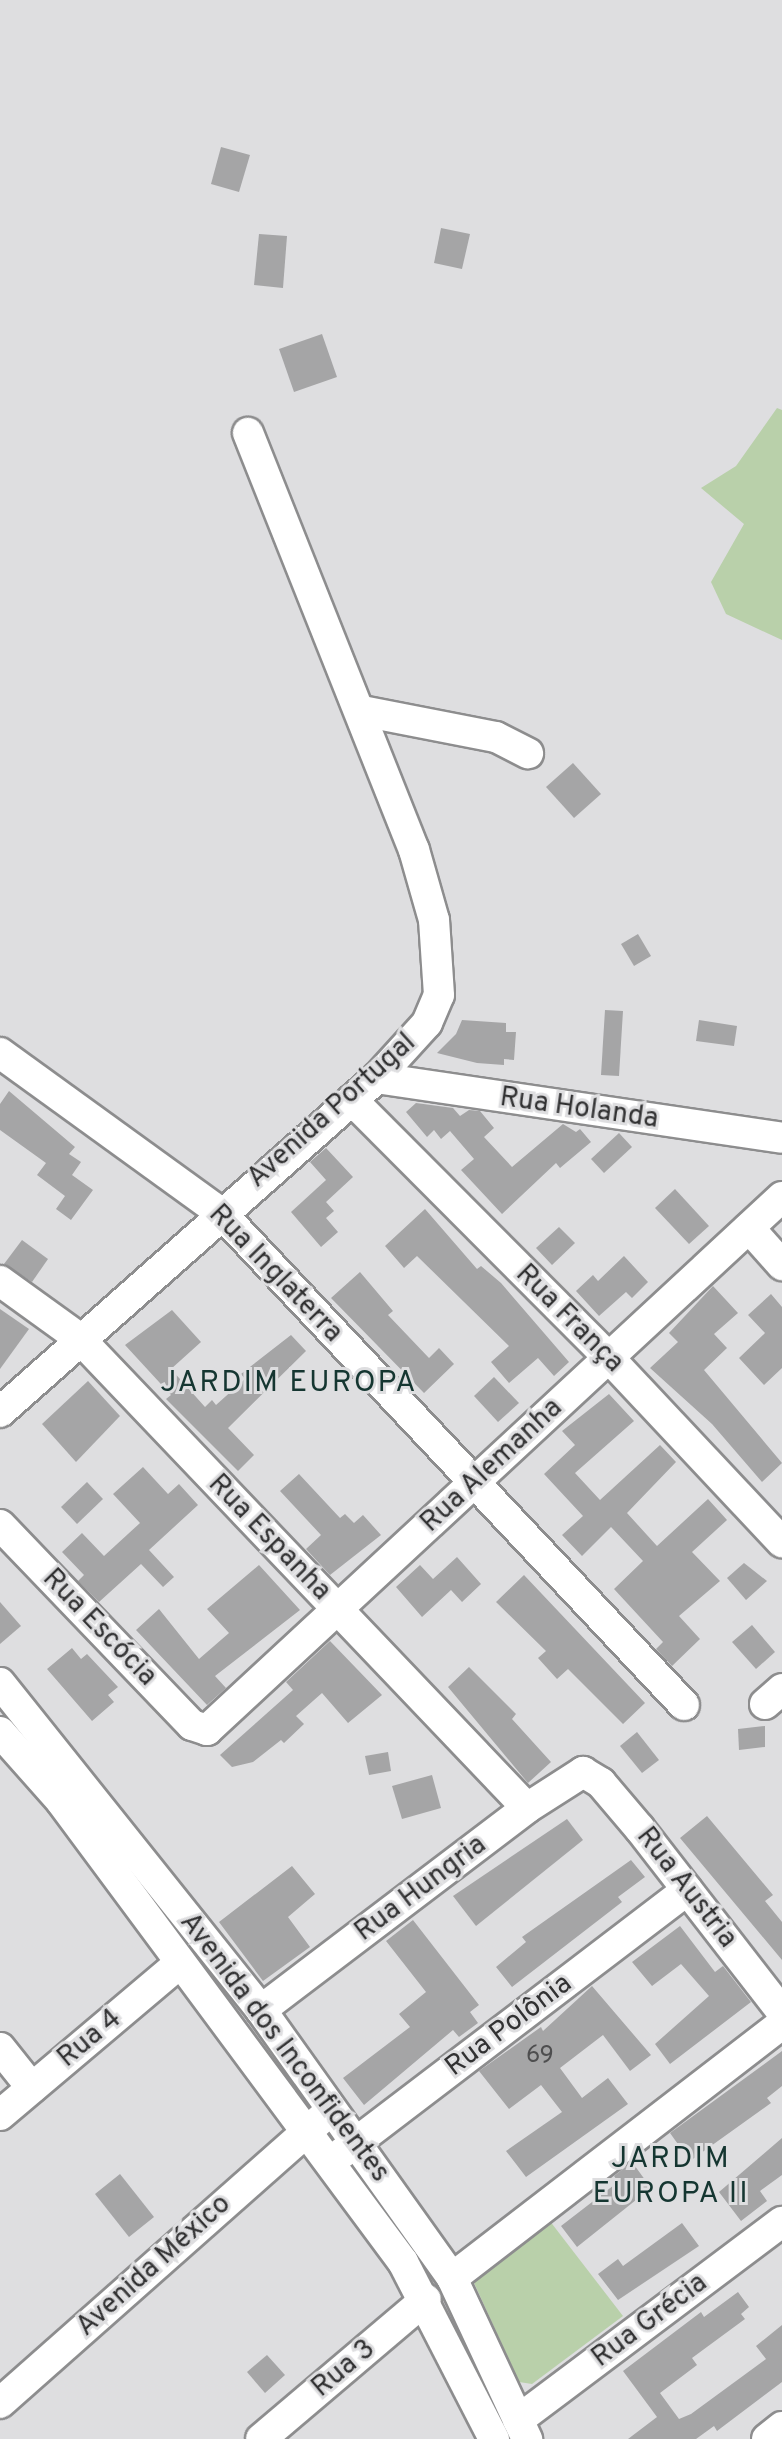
<!DOCTYPE html>
<html>
<head>
<meta charset="utf-8">
<style>
	body { margin:0 }
	#map { position:relative; width:782px; height:2439px; overflow:hidden; background:#dedee0; font-family:Overpass,sans-serif }
	div>[style] { position:absolute }
	.green>* { inset:0; background:#b9d0aa }
	.building>* { inset:0; background:#a5a5a6 }
	.roads { filter:drop-shadow(2px 0 #8d8d8e) drop-shadow(-2px 0 #8d8d8e) drop-shadow(0 2px #8d8d8e) drop-shadow(0 -2px #8d8d8e) }
	.minor>* { height:30px; margin:-15px; padding:0 15px; transform-origin:15px; border-radius:15px; background:#fff }
	span { translate:-50% -50%; white-space:nowrap; text-align:center; line-height:1.15; -webkit-text-stroke:6px #dedee0; paint-order:stroke }
	.number-label { font-size:24px; color:#4e4e4f }
	.number-label span { -webkit-text-stroke-width:0 }
	.street-label { font-size:28px; color:#313132 }
	.neighbourhood-label { font-size:30px; color:#153631; letter-spacing:2px }
</style>
</head>
<body>
<div id="map">
	<div class="green">
		<i style="clip-path:polygon(777px 408px,782px 410px,782px 640px,726px 614px,711px 582px,744px 524px,701px 488px,736px 466px)"></i>
		<i style="clip-path:polygon(546px 2216px,623px 2316px,532px 2384px,519px 2382px,470px 2274px)"></i>
	</div>
	<div class="building">
		<i style="clip-path:polygon(221px 147px,250px 155px,239px 192px,211px 184px)"></i>
		<i style="clip-path:polygon(441px 228px,470px 234px,462px 269px,434px 263px)"></i>
		<i style="clip-path:polygon(259px 234px,287px 236px,283px 288px,254px 285px)"></i>
		<i style="clip-path:polygon(322px 334px,337px 377px,294px 392px,279px 349px)"></i>
		<i style="clip-path:polygon(573px 763px,601px 794px,574px 818px,546px 787px)"></i>
		<i style="clip-path:polygon(638px 934px,651px 956px,634px 966px,621px 944px)"></i>
		<i style="clip-path:polygon(605px 1010px,623px 1011px,619px 1076px,601px 1075px)"></i>
		<i style="clip-path:polygon(462px 1020px,506px 1023px,506px 1032px,516px 1032px,514px 1060px,504px 1059px,504px 1065px,477px 1063px,437px 1053px,456px 1034px)"></i>
		<i style="clip-path:polygon(699px 1020px,737px 1026px,734px 1046px,696px 1041px)"></i>
		<i style="clip-path:polygon(9px 1091px,75px 1147px,69px 1154px,81px 1162px,72px 1175px,93px 1190px,71px 1220px,56px 1209px,65px 1196px,37px 1175px,46px 1163px,0 1130px,0 1104px)"></i>
		<i style="clip-path:polygon(416px 1103px,453px 1108px,460px 1116px,469px 1110px,480px 1111px,494px 1128px,484px 1137px,512px 1167px,563px 1124px,576px 1132px,580px 1129px,591px 1142px,560px 1168px,556px 1163px,502px 1214px,461px 1170px,474px 1159px,450px 1131px,441px 1139px,434px 1130px,427px 1137px,406px 1112px)"></i>
		<i style="clip-path:polygon(619px 1133px,632px 1147px,604px 1173px,591px 1159px)"></i>
		<i style="clip-path:polygon(326px 1148px,353px 1177px,326px 1202px,334px 1211px,326px 1218px,338px 1232px,321px 1247px,291px 1212px,326px 1180px,310px 1162px)"></i>
		<i style="clip-path:polygon(675px 1189px,709px 1226px,689px 1244px,655px 1208px)"></i>
		<i style="clip-path:polygon(425px 1209px,477px 1269px,481px 1266px,501px 1283px,569px 1362px,554px 1376px,538px 1358px,509px 1383px,491px 1362px,509px 1346px,417px 1256px,404px 1268px,385px 1246px)"></i>
		<i style="clip-path:polygon(559px 1227px,575px 1243px,552px 1265px,536px 1248px)"></i>
		<i style="clip-path:polygon(22px 1240px,48px 1259px,32px 1282px,4px 1264px)"></i>
		<i style="clip-path:polygon(624px 1256px,648px 1282px,632px 1298px,626px 1292px,599px 1316px,576px 1291px,593px 1275px,598px 1281px)"></i>
		<i style="clip-path:polygon(360px 1272px,393px 1311px,388px 1315px,429px 1358px,439px 1348px,454px 1364px,424px 1393px,331px 1298px)"></i>
		<i style="clip-path:polygon(713px 1286px,738px 1313px,714px 1334px,727px 1348px,704px 1370px,782px 1463px,762px 1482px,712px 1424px,650px 1368px,678px 1342px,669px 1333px)"></i>
		<i style="clip-path:polygon(771px 1294px,782px 1307px,782px 1368px,764px 1385px,739px 1358px,765px 1333px,748px 1315px)"></i>
		<i style="clip-path:polygon(0 1309px,29px 1329px,0 1369px)"></i>
		<i style="clip-path:polygon(172px 1310px,201px 1342px,171px 1369px,205px 1407px,212px 1400px,216px 1405px,245px 1379px,241px 1374px,291px 1335px,306px 1351px,228px 1428px,254px 1455px,238px 1471px,166px 1399px,171px 1395px,125px 1345px)"></i>
		<i style="clip-path:polygon(494px 1377px,519px 1403px,498px 1422px,474px 1396px)"></i>
		<i style="clip-path:polygon(88px 1381px,120px 1416px,76px 1462px,42px 1424px)"></i>
		<i style="clip-path:polygon(609px 1394px,634px 1421px,575px 1473px,600px 1500px,660px 1445px,676px 1462px,627px 1513px,657px 1546px,708px 1499px,727px 1520px,692px 1552px,720px 1581px,679px 1616px,700px 1639px,672px 1666px,656px 1649px,663px 1642px,614px 1589px,643px 1561px,611px 1527px,582px 1556px,562px 1535px,583px 1516px,544px 1474px,575px 1445px,562px 1431px)"></i>
		<i style="clip-path:polygon(143px 1467px,168px 1494px,179px 1484px,198px 1505px,149px 1550px,174px 1577px,163px 1587px,141px 1564px,99px 1602px,78px 1581px,84px 1575px,62px 1552px,82px 1533px,104px 1556px,140px 1523px,113px 1494px)"></i>
		<i style="clip-path:polygon(299px 1474px,340px 1518px,345px 1514px,354px 1523px,363px 1515px,381px 1535px,330px 1575px,306px 1549px,321px 1535px,280px 1491px)"></i>
		<i style="clip-path:polygon(87px 1482px,103px 1499px,77px 1524px,61px 1507px)"></i>
		<i style="clip-path:polygon(457px 1557px,481px 1584px,462px 1602px,451px 1590px,422px 1617px,396px 1587px,420px 1565px,433px 1579px)"></i>
		<i style="clip-path:polygon(744px 1563px,767px 1581px,746px 1600px,727px 1578px)"></i>
		<i style="clip-path:polygon(259px 1565px,300px 1610px,215px 1676px,226px 1688px,207px 1705px,136px 1630px,159px 1609px,199px 1659px,229px 1633px,207px 1609px)"></i>
		<i style="clip-path:polygon(524px 1575px,645px 1703px,623px 1724px,568px 1669px,557px 1679px,538px 1658px,546px 1651px,496px 1602px)"></i>
		<i style="clip-path:polygon(0 1602px,21px 1626px,0 1644px)"></i>
		<i style="clip-path:polygon(752px 1625px,775px 1652px,756px 1669px,732px 1642px)"></i>
		<i style="clip-path:polygon(330px 1641px,382px 1695px,348px 1723px,322px 1693px,296px 1716px,304px 1724px,284px 1743px,281px 1740px,253px 1762px,232px 1767px,220px 1755px,293px 1690px,286px 1682px)"></i>
		<i style="clip-path:polygon(72px 1648px,81px 1659px,87px 1654px,118px 1687px,108px 1695px,114px 1702px,92px 1721px,47px 1669px)"></i>
		<i style="clip-path:polygon(469px 1667px,516px 1714px,512px 1719px,551px 1762px,528px 1783px,448px 1687px)"></i>
		<i style="clip-path:polygon(765px 1726px,765px 1747px,739px 1750px,738px 1729px)"></i>
		<i style="clip-path:polygon(637px 1732px,659px 1760px,642px 1773px,620px 1746px)"></i>
		<i style="clip-path:polygon(388px 1752px,391px 1771px,369px 1775px,365px 1756px)"></i>
		<i style="clip-path:polygon(432px 1775px,441px 1808px,402px 1819px,392px 1786px)"></i>
		<i style="clip-path:polygon(707px 1816px,773px 1895px,765px 1901px,782px 1922px,782px 1960px,680px 1838px)"></i>
		<i style="clip-path:polygon(567px 1819px,583px 1840px,476px 1926px,453px 1896px)"></i>
		<i style="clip-path:polygon(631px 1860px,645px 1877px,618px 1897px,622px 1902px,512px 1987px,496px 1967px,526px 1942px,522px 1937px)"></i>
		<i style="clip-path:polygon(292px 1866px,315px 1894px,288px 1917px,310px 1947px,263px 1981px,219px 1922px)"></i>
		<i style="clip-path:polygon(413px 1920px,479px 2005px,470px 2012px,478px 2023px,459px 2037px,453px 2030px,364px 2105px,343px 2078px,410px 2027px,399px 2014px,426px 1992px,386px 1941px)"></i>
		<i style="clip-path:polygon(680px 1926px,715px 1972px,723px 1966px,751px 2002px,670px 2064px,655px 2044px,709px 1996px,681px 1964px,652px 1986px,632px 1962px)"></i>
		<i style="clip-path:polygon(592px 1986px,651px 2055px,630px 2071px,603px 2035px,560px 2068px,582px 2098px,608px 2078px,628px 2104px,526px 2177px,506px 2151px,562px 2112px,541px 2085px,509px 2109px,479px 2071px,541px 2027px,543px 2031px)"></i>
		<i style="clip-path:polygon(782px 2051px,782px 2086px,767px 2098px,771px 2103px,690px 2161px,670px 2133px)"></i>
		<i style="clip-path:polygon(782px 2138px,782px 2175px,760px 2191px,767px 2201px,741px 2221px,719px 2192px)"></i>
		<i style="clip-path:polygon(632px 2162px,651px 2188px,577px 2247px,561px 2226px,618px 2182px,614px 2176px)"></i>
		<i style="clip-path:polygon(120px 2174px,154px 2217px,129px 2237px,95px 2194px)"></i>
		<i style="clip-path:polygon(682px 2223px,699px 2246px,618px 2300px,598px 2274px,618px 2259px,623px 2266px)"></i>
		<i style="clip-path:polygon(738px 2292px,749px 2307px,741px 2314px,745px 2319px,692px 2358px,697px 2365px,660px 2393px,679px 2419px,691px 2414px,766px 2359px,756px 2346px,782px 2325px,782px 2382px,717px 2431px,714px 2426px,696px 2439px,628px 2439px,657px 2417px,623px 2371px,701px 2312px,704px 2317px)"></i>
		<i style="clip-path:polygon(267px 2355px,285px 2375px,265px 2393px,247px 2372px)"></i>
	</div>
	<div class="roads">
		<div class="minor">
			<i style="left:362px;top:711px;width:136px;rotate:11deg"></i>
			<i style="left:496px;top:737px;width:36px;rotate:27deg"></i>
			<i style="left:0;top:1053px;width:271px;rotate:35.9deg"></i>
			<i style="left:220px;top:1212px;width:677px;rotate:46.74deg"></i>
			<i style="left:377px;top:1078px;width:409px;rotate:8.4deg"></i>
			<i style="left:352px;top:1100px;width:364px;rotate:45.1deg"></i>
			<i style="left:609px;top:1358px;width:253px;rotate:46.8deg"></i>
			<i style="left:749px;top:1228px;width:50px;rotate:48.3deg"></i>
			<i style="left:0;top:1281px;width:97px;rotate:35.8deg"></i>
			<i style="left:79px;top:1338px;width:649px;rotate:46.37deg"></i>
			<i style="left:0;top:1412px;width:504px;rotate:-41.54deg"></i>
			<i style="left:377px;top:1078px;width:74px;rotate:-47.7deg"></i>
			<i style="left:427px;top:1023px;width:30px;rotate:-67deg"></i>
			<i style="left:439px;top:995px;width:75px;rotate:-93.8deg"></i>
			<i style="left:434px;top:920px;width:73px;rotate:-105.9deg"></i>
			<i style="left:414px;top:850px;width:449px;rotate:-111.7deg"></i>
			<i style="left:0;top:1525px;width:277px;rotate:46.2deg"></i>
			<i style="left:192px;top:1725px;width:16px;rotate:18deg"></i>
			<i style="left:207px;top:1730px;width:784px;rotate:-42.83deg"></i>
			<i style="left:0;top:1683px;width:418px;rotate:51.4deg"></i>
			<i style="left:261px;top:2010px;width:329px;rotate:54.5deg"></i>
			<i style="left:452px;top:2278px;width:178px;rotate:65deg"></i>
			<i style="left:765px;top:1704px;width:23px;rotate:-41deg"></i>
			<i style="left:0;top:1732px;width:92px;rotate:48.5deg"></i>
			<i style="left:61px;top:1801px;width:574px;rotate:53.43deg"></i>
			<i style="left:403px;top:2262px;width:199px;rotate:62.8deg"></i>
			<i style="left:261px;top:2010px;width:334px;rotate:-37.2deg"></i>
			<i style="left:527px;top:1808px;width:67px;rotate:-32.7deg"></i>
			<i style="left:583px;top:1772px;width:21px;rotate:31deg"></i>
			<i style="left:601px;top:1783px;width:60px;rotate:49.7deg"></i>
			<i style="left:640px;top:1829px;width:232px;rotate:52.2deg"></i>
			<i style="left:0;top:2048px;width:51px;rotate:51.3deg"></i>
			<i style="left:0;top:2115px;width:236px;rotate:-40.2deg"></i>
			<i style="left:342px;top:2153px;width:434px;rotate:-37.3deg"></i>
			<i style="left:452px;top:2278px;width:416px;rotate:-37.6deg"></i>
			<i style="left:0;top:2403px;width:430px;rotate:-41.5deg"></i>
			<i style="left:518px;top:2420px;width:330px;rotate:-36.9deg"></i>
			<i style="left:261px;top:2439px;width:216px;rotate:-40.3deg"></i>
			<i style="left:767px;top:2439px;width:19px;rotate:-39deg"></i>
		</div>
	</div>
	<div class="number-label">
		<span style="left:540px;top:2057px">69</span>
	</div>
	<div class="street-label">
		<span style="left:579px;top:1109px;rotate:8deg">Rua Holanda</span>
		<span style="left:332px;top:1111px;rotate:-42deg">Avenida Portugal</span>
		<span style="left:275px;top:1274px;rotate:46deg">Rua Inglaterra</span>
		<span style="left:569px;top:1319px;rotate:45deg">Rua França</span>
		<span style="left:492px;top:1466px;rotate:-43deg">Rua Alemanha</span>
		<span style="left:269px;top:1538px;rotate:46deg">Rua Espanha</span>
		<span style="left:99px;top:1628px;rotate:46deg">Rua Escócia</span>
		<span style="left:686px;top:1888px;rotate:52deg">Rua Austria</span>
		<span style="left:421px;top:1889px;rotate:-37deg">Rua Hungria</span>
		<span style="left:509px;top:2026px;rotate:-37deg">Rua Polônia</span>
		<span style="left:90px;top:2039px;rotate:-40deg">Rua 4</span>
		<span style="left:284px;top:2048px;rotate:53deg">Avenida dos Inconfidentes</span>
		<span style="left:154px;top:2266px;rotate:-42deg">Avenida México</span>
		<span style="left:650px;top:2321px;rotate:-37deg">Rua Grécia</span>
		<span style="left:344px;top:2369px;rotate:-40deg">Rua 3</span>
	</div>
	<div class="neighbourhood-label">
		<span style="left:289px;top:1384px">JARDIM EUROPA</span>
		<span style="left:671px;top:2177px">JARDIM<br>EUROPA II</span>
	</div>
</div>
</body>
</html>
